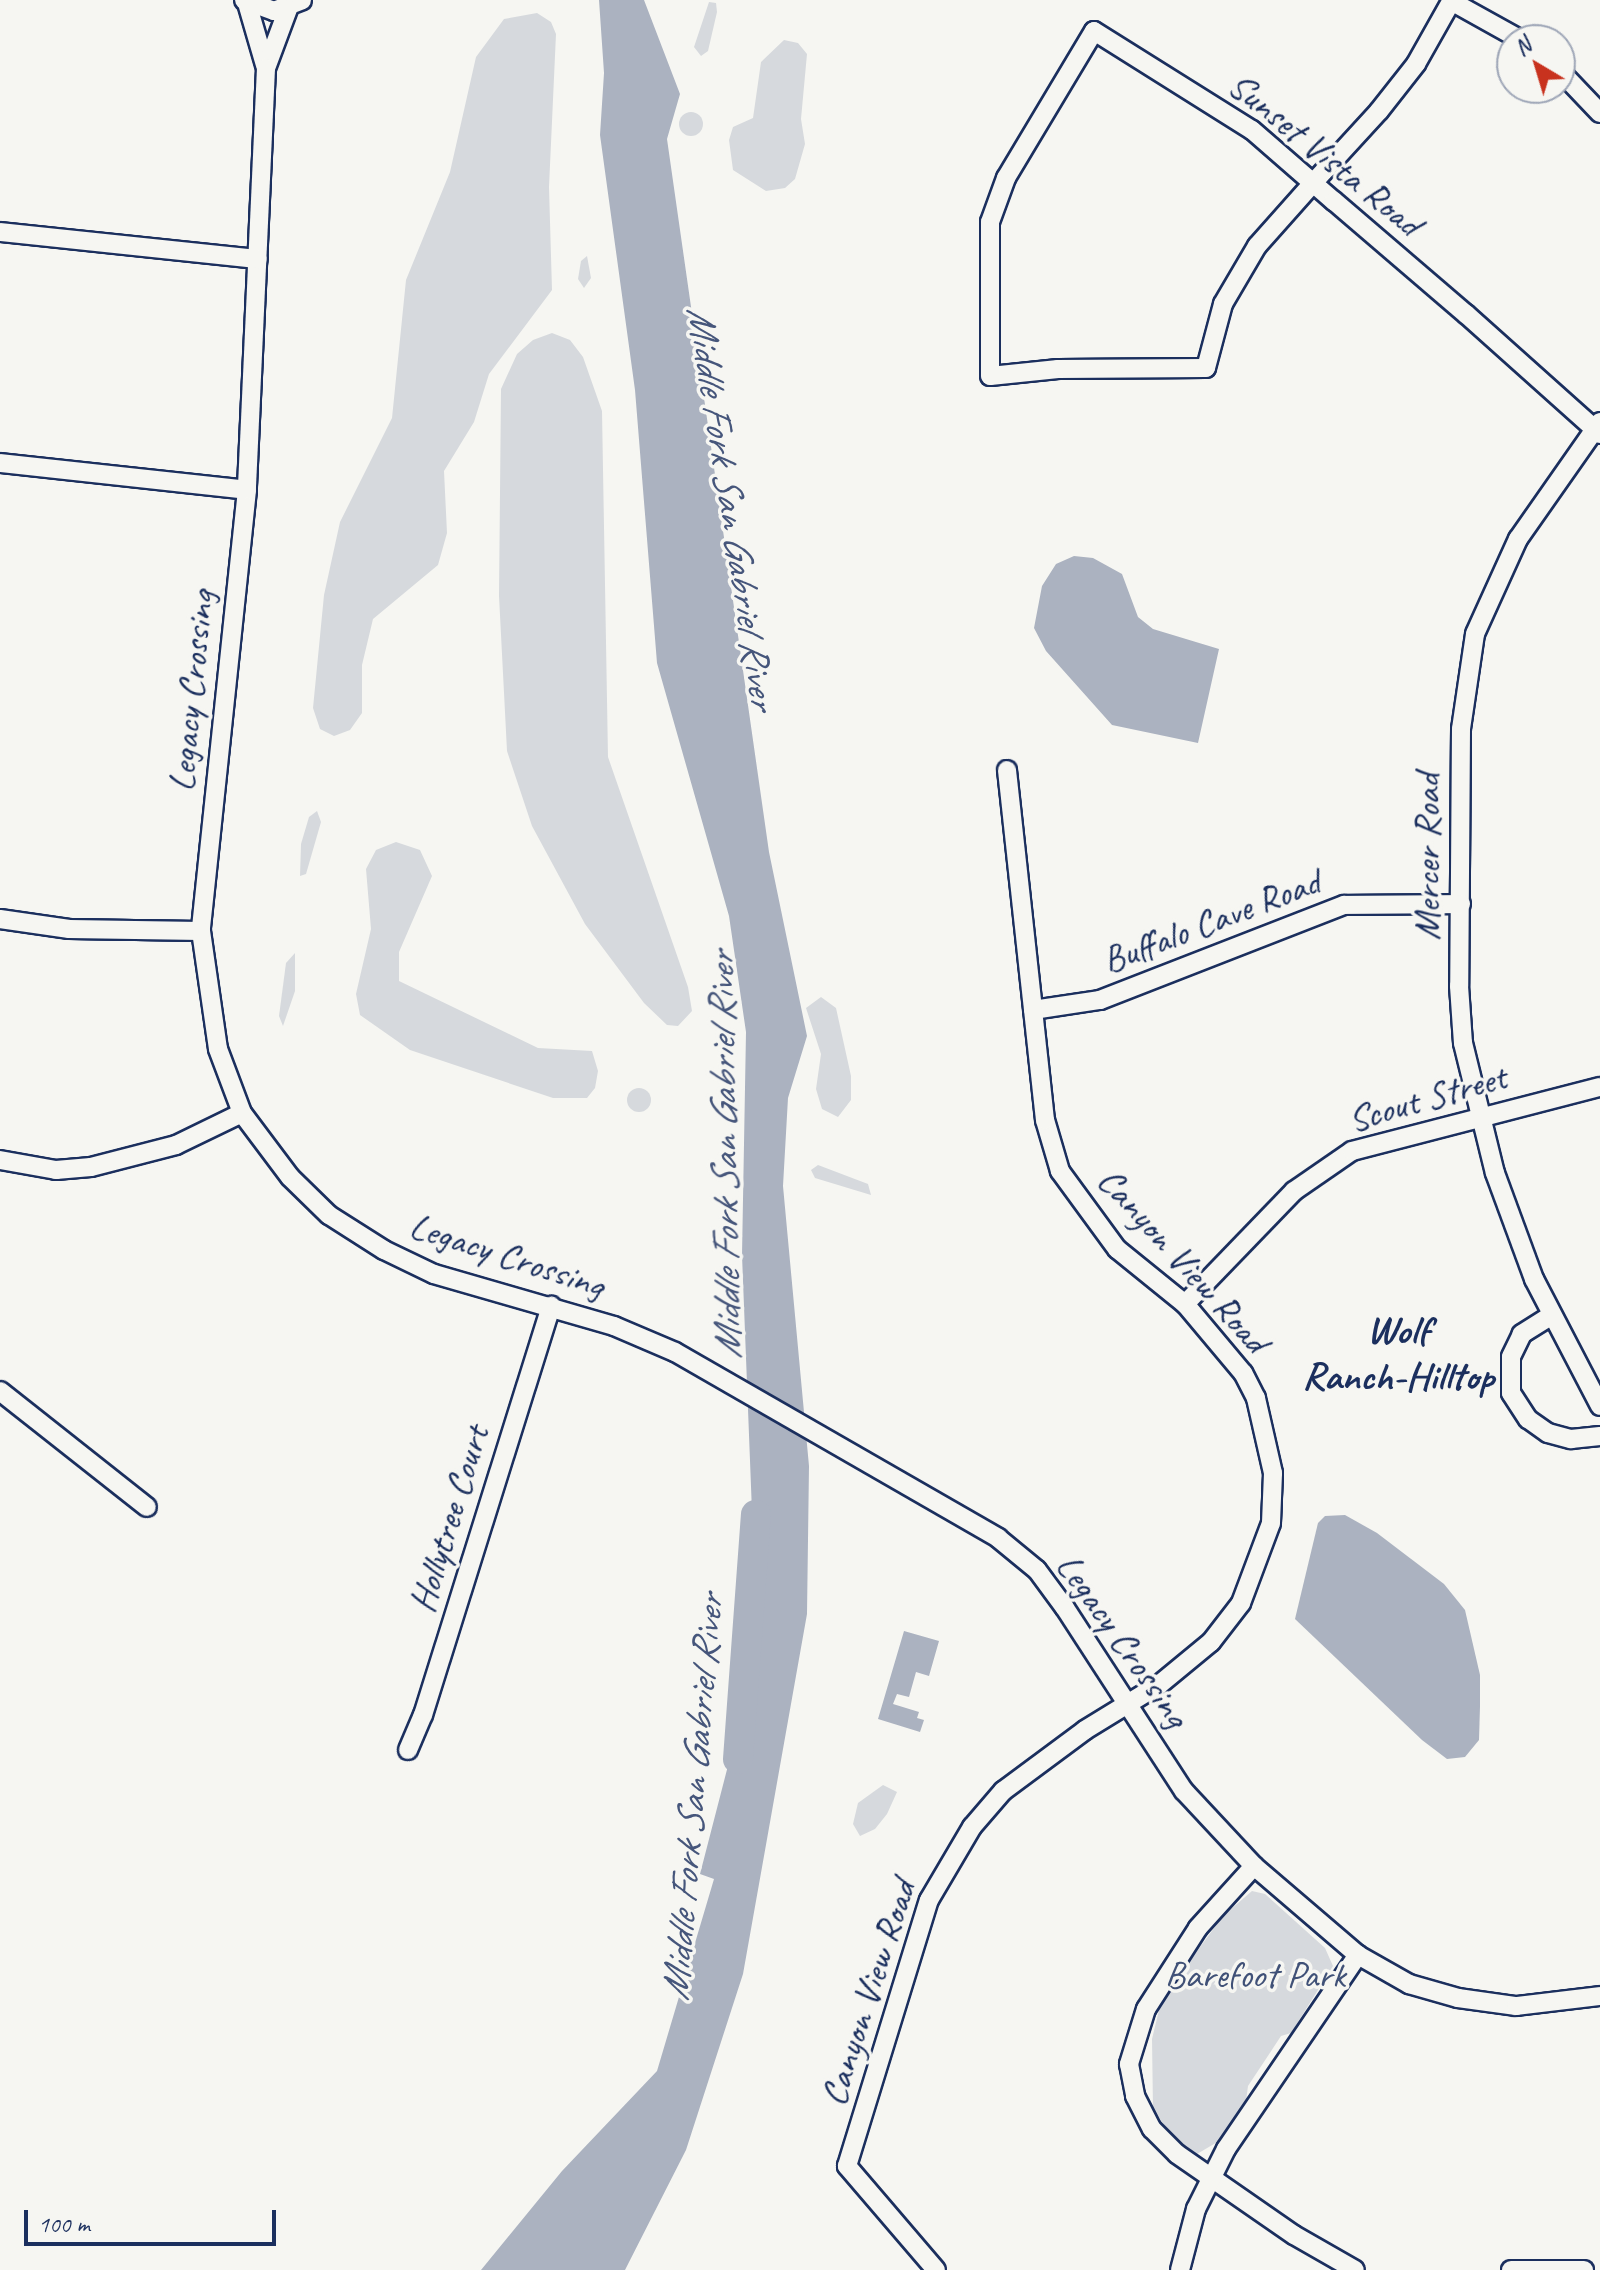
<!DOCTYPE html>
<html>
<head>
<meta charset="utf-8">
<style>
	body { margin:0 }
	#map { position:relative; width:1600px; height:2270px; overflow:hidden; background:#f6f6f2; font-family:Caveat,sans-serif }
	div>[style] { position:absolute }
	.green>* { inset:0; background:#d6d9dd }
	.round { border-radius:50% }
	.water>* { inset:0; background:#abb2c0 }
	.river>* { height:30px; margin:-15px; padding:0 15px; transform-origin:15px; border-radius:15px; background:#abb2c0 }
	.roads { filter:drop-shadow(2px 0 #1b2f5e) drop-shadow(-2px 0 #1b2f5e) drop-shadow(0 2px #1b2f5e) drop-shadow(0 -2px #1b2f5e) }
	.street>* { height:18px; margin:-9px; padding:0 9px; transform-origin:9px; border-radius:9px; background:#f6f6f2 }
	span { translate:-50% -50%; white-space:nowrap; text-align:center; line-height:1.15; -webkit-text-stroke:7px #f6f6f2; paint-order:stroke }
	.street-label { font-size:38px; color:#1b2f5e }
	.park-label { font-size:38px; color:#405177 }
	.water-label { font-size:40px; color:#46567b; font-style:italic }
	.neighbourhood-label { font-size:40px; color:#1b2f5e; font-weight:700 }
	.north { position:absolute; left:1496px; top:24px; width:80px; height:80px; box-sizing:border-box; background:#f6f6f2; border:2px solid #9ea6b7; border-radius:50%; rotate:322deg; font-size:22px; font-weight:700; line-height:32px; text-align:center; color:#1b2f5e }
	.north::after { content:''; display:block; margin:auto; width:28px; height:36px; background:#c8321e; clip-path:polygon(50% 0,100% 100%,50% 72%,0 100%) }
	.scale { position:absolute; left:24px; top:2210px; width:252px; height:36px; box-sizing:border-box; border:4px solid #1b2f5e; border-top:0; padding-left:10px; font-size:24px; line-height:28px; white-space:nowrap; color:#1b2f5e; -webkit-text-stroke:6px #f6f6f2; paint-order:stroke }
</style>
</head>
<body>
<div id="map">
	<div class="green">
		<i style="clip-path:polygon(709px 2px,716px 3px,717px 12px,708px 51px,701px 56px,694px 47px)"></i>
		<i style="clip-path:polygon(537px 13px,551px 22px,556px 34px,549px 187px,552px 290px,489px 374px,474px 422px,444px 471px,447px 533px,438px 565px,373px 619px,362px 665px,362px 713px,350px 730px,334px 736px,320px 729px,313px 708px,324px 595px,340px 522px,392px 418px,406px 280px,450px 172px,476px 57px,504px 19px)"></i>
		<i style="clip-path:polygon(784px 40px,798px 43px,807px 54px,801px 119px,805px 144px,795px 179px,785px 188px,766px 191px,733px 170px,729px 140px,733px 127px,753px 118px,761px 62px)"></i>
		<i class="round" style="left:679px;top:112px;width:24px;height:24px"></i>
		<i style="clip-path:polygon(587px 256px,591px 278px,584px 288px,578px 279px,581px 261px)"></i>
		<i style="clip-path:polygon(552px 333px,570px 340px,583px 357px,602px 411px,608px 757px,688px 987px,692px 1011px,678px 1026px,667px 1025px,644px 1003px,585px 924px,532px 826px,507px 751px,499px 596px,501px 389px,517px 354px,533px 340px)"></i>
		<i style="clip-path:polygon(317px 811px,321px 822px,306px 874px,300px 876px,301px 844px,309px 817px)"></i>
		<i style="clip-path:polygon(396px 842px,420px 850px,432px 876px,399px 952px,399px 981px,538px 1048px,592px 1051px,598px 1071px,595px 1088px,587px 1098px,553px 1098px,410px 1050px,360px 1015px,356px 994px,371px 929px,366px 869px,376px 850px)"></i>
		<i style="clip-path:polygon(295px 953px,295px 991px,283px 1026px,279px 1016px,286px 963px)"></i>
		<i style="clip-path:polygon(821px 997px,836px 1008px,851px 1076px,851px 1100px,838px 1117px,822px 1109px,816px 1089px,821px 1054px,806px 1008px)"></i>
		<i class="round" style="left:627px;top:1088px;width:24px;height:24px"></i>
		<i style="clip-path:polygon(818px 1165px,868px 1184px,871px 1195px,815px 1178px,811px 1170px)"></i>
		<i style="clip-path:polygon(883px 1785px,897px 1792px,887px 1814px,875px 1829px,860px 1836px,853px 1824px,858px 1803px)"></i>
		<i style="clip-path:polygon(1252px 1891px,1265px 1894px,1325px 1948px,1333px 1966px,1291px 2033px,1281px 2036px,1248px 2086px,1246px 2101px,1219px 2141px,1197px 2154px,1176px 2140px,1153px 2110px,1152px 2039px,1160px 2006px,1183px 1970px,1223px 1916px)"></i>
	</div>
	<div class="water">
		<i style="clip-path:polygon(599px 0,644px 0,680px 94px,667px 139px,769px 852px,807px 1036px,788px 1098px,783px 1186px,809px 1466px,807px 1614px,743px 1974px,686px 2150px,625px 2270px,481px 2270px,562px 2171px,657px 2071px,714px 1879px,700px 1874px,746px 1696px,755px 1589px,742px 1255px,746px 1032px,729px 916px,657px 663px,635px 390px,600px 135px,604px 73px)"></i>
		<i style="clip-path:polygon(1074px 556px,1093px 558px,1122px 574px,1138px 617px,1153px 629px,1219px 649px,1198px 743px,1112px 725px,1046px 651px,1034px 628px,1042px 586px,1056px 564px)"></i>
		<i style="clip-path:polygon(1345px 1515px,1377px 1533px,1444px 1584px,1465px 1610px,1480px 1675px,1480px 1706px,1479px 1740px,1465px 1757px,1447px 1759px,1422px 1740px,1295px 1619px,1318px 1523px,1325px 1516px)"></i>
		<i style="clip-path:polygon(904px 1631px,939px 1641px,929px 1676px,916px 1672px,909px 1697px,897px 1694px,893px 1704px,919px 1712px,917px 1718px,924px 1720px,920px 1732px,878px 1719px)"></i>
	</div>
	<div class="river">
		<i style="left:738px;top:1759px;width:245px;rotate:-85.8deg"></i>
	</div>
	<div class="roads">
		<div class="street">
			<i style="left:244px;top:0;width:32px;rotate:20deg"></i>
			<i style="left:274px;top:11px;width:30px;rotate:-21deg"></i>
			<i style="left:1452px;top:0;width:73px;rotate:119.4deg"></i>
			<i style="left:1416px;top:64px;width:60px;rotate:128.2deg"></i>
			<i style="left:1379px;top:111px;width:98px;rotate:132.5deg"></i>
			<i style="left:1313px;top:183px;width:84px;rotate:131.6deg"></i>
			<i style="left:1257px;top:246px;width:67px;rotate:120.4deg"></i>
			<i style="left:1223px;top:304px;width:66px;rotate:104.9deg"></i>
			<i style="left:1206px;top:368px;width:148px;rotate:179.6deg"></i>
			<i style="left:1058px;top:369px;width:68px;rotate:174.1deg"></i>
			<i style="left:990px;top:376px;width:154px;rotate:-90deg"></i>
			<i style="left:990px;top:222px;width:47px;rotate:-70deg"></i>
			<i style="left:1006px;top:178px;width:171px;rotate:-59.1deg"></i>
			<i style="left:1094px;top:31px;width:186px;rotate:32.1deg"></i>
			<i style="left:1252px;top:130px;width:81px;rotate:41deg"></i>
			<i style="left:1313px;top:183px;width:28px;rotate:41deg"></i>
			<i style="left:1334px;top:201px;width:174px;rotate:40.6deg"></i>
			<i style="left:1466px;top:314px;width:180px;rotate:41.8deg"></i>
			<i style="left:1451px;top:1px;width:80px;rotate:29.1deg"></i>
			<i style="left:247px;top:3px;width:65px;rotate:73.8deg"></i>
			<i style="left:288px;top:9px;width:63px;rotate:110.4deg"></i>
			<i style="left:266px;top:68px;width:422px;rotate:92.6deg"></i>
			<i style="left:247px;top:490px;width:443px;rotate:96deg"></i>
			<i style="left:201px;top:931px;width:119px;rotate:81.8deg"></i>
			<i style="left:218px;top:1049px;width:68px;rotate:69.4deg"></i>
			<i style="left:242px;top:1113px;width:80px;rotate:53.1deg"></i>
			<i style="left:290px;top:1177px;width:54px;rotate:44.3deg"></i>
			<i style="left:329px;top:1215px;width:65px;rotate:32.5deg"></i>
			<i style="left:384px;top:1250px;width:55px;rotate:25.6deg"></i>
			<i style="left:434px;top:1274px;width:187px;rotate:16.1deg"></i>
			<i style="left:614px;top:1326px;width:66px;rotate:23.1deg"></i>
			<i style="left:675px;top:1352px;width:373px;rotate:29.9deg"></i>
			<i style="left:998px;top:1538px;width:50px;rotate:39.4deg"></i>
			<i style="left:1037px;top:1570px;width:47px;rotate:53.6deg"></i>
			<i style="left:1065px;top:1608px;width:218px;rotate:57deg"></i>
			<i style="left:1184px;top:1791px;width:103px;rotate:47deg"></i>
			<i style="left:1254px;top:1866px;width:137px;rotate:40.6deg"></i>
			<i style="left:1358px;top:1955px;width:59px;rotate:29.6deg"></i>
			<i style="left:1409px;top:1984px;width:51px;rotate:15.9deg"></i>
			<i style="left:1458px;top:1998px;width:59px;rotate:7.9deg"></i>
			<i style="left:1516px;top:2006px;width:85px;rotate:-6.8deg"></i>
			<i style="left:1560px;top:71px;width:58px;rotate:46.4deg"></i>
			<i style="left:0;top:232px;width:259px;rotate:6deg"></i>
			<i style="left:1600px;top:422px;width:143px;rotate:125deg"></i>
			<i style="left:1518px;top:539px;width:104px;rotate:114.4deg"></i>
			<i style="left:1475px;top:634px;width:96px;rotate:98.4deg"></i>
			<i style="left:1461px;top:729px;width:257px;rotate:90.4deg"></i>
			<i style="left:1459px;top:986px;width:57px;rotate:86deg"></i>
			<i style="left:1463px;top:1043px;width:134px;rotate:76.2deg"></i>
			<i style="left:1495px;top:1173px;width:113px;rotate:69.8deg"></i>
			<i style="left:1534px;top:1279px;width:143px;rotate:62.5deg"></i>
			<i style="left:0;top:463px;width:248px;rotate:6.2deg"></i>
			<i style="left:0;top:919px;width:70px;rotate:8.2deg"></i>
			<i style="left:69px;top:929px;width:132px;rotate:0.9deg"></i>
			<i style="left:1033px;top:1010px;width:68px;rotate:-8.5deg"></i>
			<i style="left:1100px;top:1000px;width:262px;rotate:-21.3deg"></i>
			<i style="left:1344px;top:905px;width:117px;rotate:-0.5deg"></i>
			<i style="left:0;top:1160px;width:57px;rotate:10.1deg"></i>
			<i style="left:56px;top:1170px;width:35px;rotate:-5deg"></i>
			<i style="left:91px;top:1167px;width:88px;rotate:-14.5deg"></i>
			<i style="left:176px;top:1145px;width:73px;rotate:-25.9deg"></i>
			<i style="left:1185px;top:1304px;width:157px;rotate:-46deg"></i>
			<i style="left:1294px;top:1191px;width:70px;rotate:-34.6deg"></i>
			<i style="left:1352px;top:1151px;width:256px;rotate:-14.5deg"></i>
			<i style="left:1552px;top:1315px;width:36px;rotate:148deg"></i>
			<i style="left:1522px;top:1334px;width:25px;rotate:116deg"></i>
			<i style="left:1511px;top:1357px;width:36px;rotate:90deg"></i>
			<i style="left:1511px;top:1393px;width:31px;rotate:57deg"></i>
			<i style="left:1528px;top:1419px;width:24px;rotate:35deg"></i>
			<i style="left:1548px;top:1433px;width:24px;rotate:15deg"></i>
			<i style="left:1571px;top:1439px;width:29px;rotate:-6deg"></i>
			<i style="left:0;top:1391px;width:187px;rotate:38.3deg"></i>
			<i style="left:408px;top:1750px;width:38px;rotate:-67deg"></i>
			<i style="left:423px;top:1715px;width:429px;rotate:-72.6deg"></i>
			<i style="left:1254px;top:1866px;width:84px;rotate:132.1deg"></i>
			<i style="left:1198px;top:1928px;width:96px;rotate:122.7deg"></i>
			<i style="left:1146px;top:2009px;width:58px;rotate:107.2deg"></i>
			<i style="left:1129px;top:2064px;width:33px;rotate:79deg"></i>
			<i style="left:1135px;top:2096px;width:37px;rotate:63deg"></i>
			<i style="left:1152px;top:2129px;width:35px;rotate:45deg"></i>
			<i style="left:1177px;top:2154px;width:142px;rotate:34.7deg"></i>
			<i style="left:1294px;top:2235px;width:70px;rotate:29.8deg"></i>
			<i style="left:936px;top:2270px;width:137px;rotate:-130.6deg"></i>
			<i style="left:847px;top:2166px;width:278px;rotate:-72.9deg"></i>
			<i style="left:929px;top:1900px;width:85px;rotate:-59.5deg"></i>
			<i style="left:972px;top:1827px;width:48px;rotate:-49.3deg"></i>
			<i style="left:1003px;top:1791px;width:102px;rotate:-36.6deg"></i>
			<i style="left:1085px;top:1730px;width:88px;rotate:-31.5deg"></i>
			<i style="left:1160px;top:1684px;width:66px;rotate:-39.5deg"></i>
			<i style="left:1211px;top:1642px;width:49px;rotate:-52.4deg"></i>
			<i style="left:1241px;top:1603px;width:85px;rotate:-69.4deg"></i>
			<i style="left:1271px;top:1523px;width:50px;rotate:-87.7deg"></i>
			<i style="left:1273px;top:1473px;width:77px;rotate:-102.8deg"></i>
			<i style="left:1256px;top:1398px;width:28px;rotate:-117deg"></i>
			<i style="left:1243px;top:1373px;width:90px;rotate:-130deg"></i>
			<i style="left:1185px;top:1304px;width:87px;rotate:-141deg"></i>
			<i style="left:1117px;top:1249px;width:97px;rotate:-126.2deg"></i>
			<i style="left:1060px;top:1171px;width:53px;rotate:-106.4deg"></i>
			<i style="left:1045px;top:1120px;width:352px;rotate:-96.2deg"></i>
			<i style="left:1180px;top:2270px;width:63px;rotate:-75.3deg"></i>
			<i style="left:1196px;top:2209px;width:67px;rotate:-63.4deg"></i>
			<i style="left:1226px;top:2149px;width:235px;rotate:-55.8deg"></i>
			<i style="left:1511px;top:2270px;width:73px"></i>
		</div>
	</div>
	<div class="street-label">
		<span style="left:1325px;top:154px;rotate:39deg">Sunset Vista Road</span>
		<span style="left:191px;top:691px;rotate:-84deg">Legacy Crossing</span>
		<span style="left:1427px;top:857px;rotate:-90deg">Mercer Road</span>
		<span style="left:1211px;top:921px;rotate:-21deg">Buffalo Cave Road</span>
		<span style="left:1427px;top:1098px;rotate:-16deg">Scout Street</span>
		<span style="left:507px;top:1255px;rotate:18deg">Legacy Crossing</span>
		<span style="left:1183px;top:1260px;rotate:48deg">Canyon View Road</span>
		<span style="left:449px;top:1519px;rotate:-73deg">Hollytree Court</span>
		<span style="left:1123px;top:1640px;rotate:55deg">Legacy Crossing</span>
		<span style="left:868px;top:1993px;rotate:-72deg">Canyon View Road</span>
	</div>
	<div class="park-label">
		<span style="left:1255px;top:1975px">Barefoot Park</span>
	</div>
	<div class="water-label">
		<span style="left:732px;top:507px;rotate:81deg">Middle Fork San Gabriel River</span>
		<span style="left:724px;top:1156px;rotate:-91deg">Middle Fork San Gabriel River</span>
		<span style="left:692px;top:1798px;rotate:-85deg">Middle Fork San Gabriel River</span>
	</div>
	<div class="neighbourhood-label">
		<span style="left:1398px;top:1353px">Wolf<br>Ranch-Hilltop</span>
	</div>
	<div class="north">N</div>
	<div class="scale">100 m</div>
</div>
</body>
</html>
